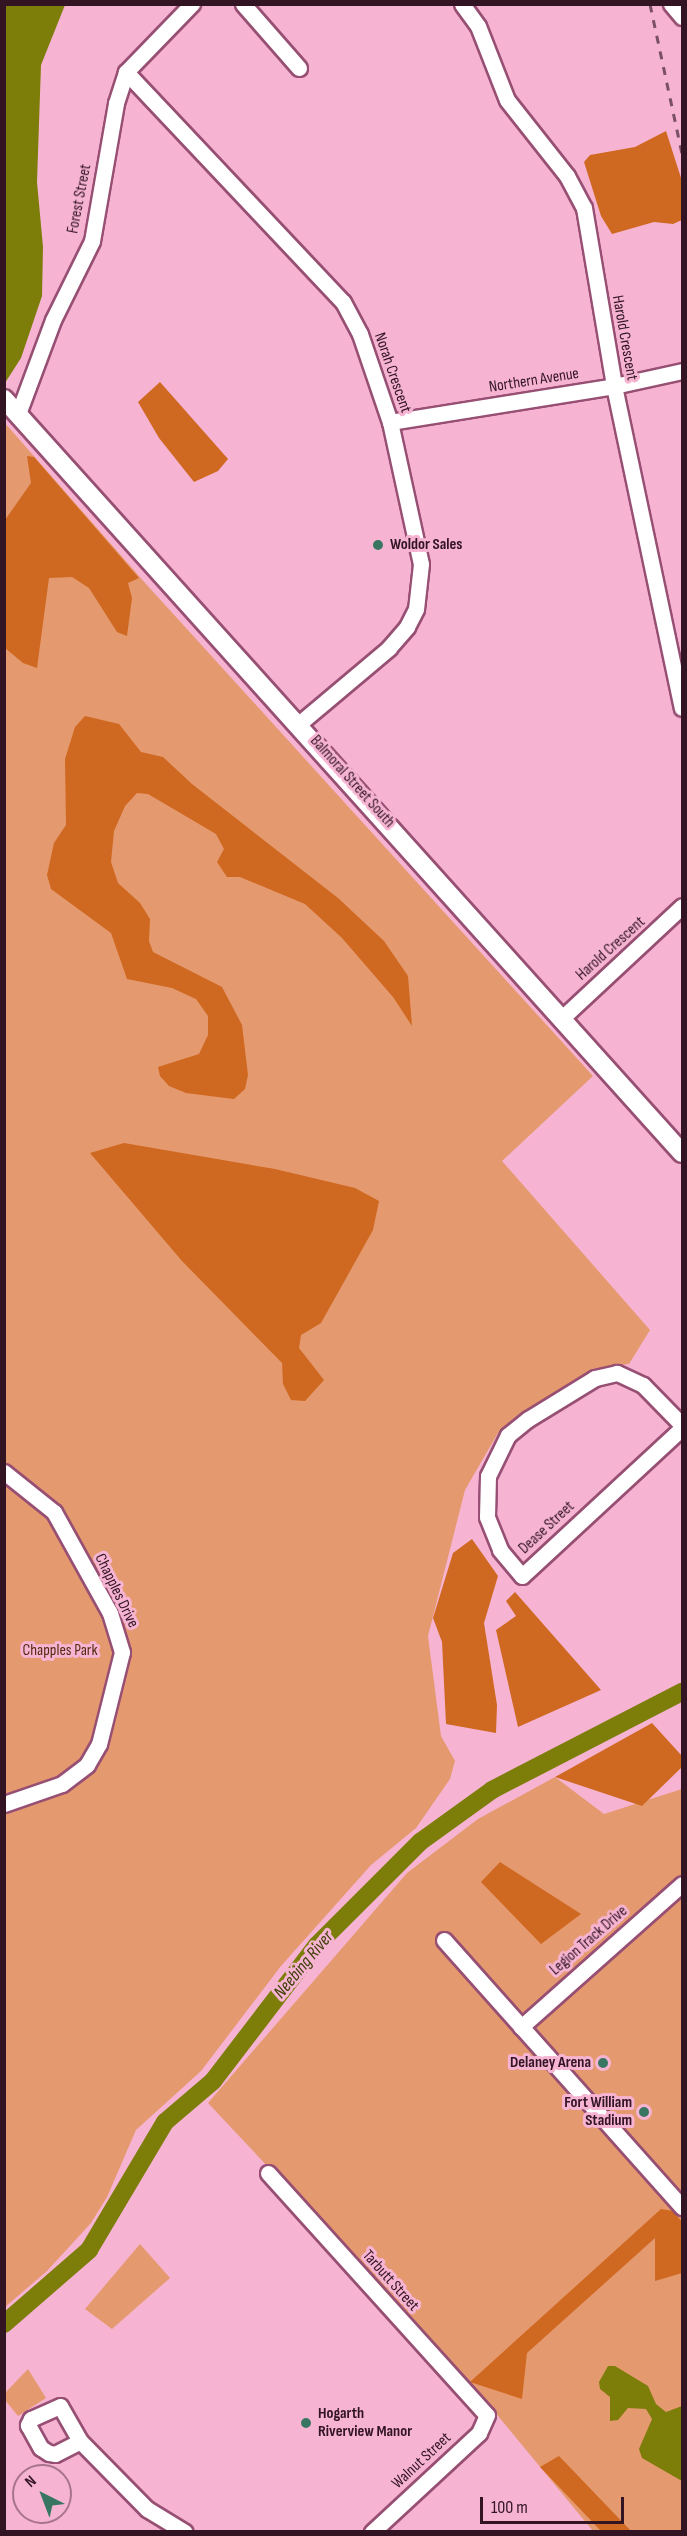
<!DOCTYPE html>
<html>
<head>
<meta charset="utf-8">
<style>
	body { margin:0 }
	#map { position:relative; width:687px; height:2536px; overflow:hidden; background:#f6b4d2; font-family:"Sofia Sans Condensed",sans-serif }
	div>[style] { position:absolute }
	.green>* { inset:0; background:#e5996e }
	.forest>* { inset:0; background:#cf6820 }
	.water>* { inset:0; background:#7d7d0a }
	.river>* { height:18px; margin:-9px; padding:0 9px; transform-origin:9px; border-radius:9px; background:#7d7d0a }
	.roads { filter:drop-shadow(2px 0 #974f73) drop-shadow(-2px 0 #974f73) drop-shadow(0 2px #974f73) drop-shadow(0 -2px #974f73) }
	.minor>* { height:15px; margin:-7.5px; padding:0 7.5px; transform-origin:7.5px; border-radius:7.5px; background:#fff }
	.major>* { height:18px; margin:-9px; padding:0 9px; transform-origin:9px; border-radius:9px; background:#fff }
	.rail>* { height:3px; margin-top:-1.5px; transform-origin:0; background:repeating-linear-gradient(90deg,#7b5064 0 8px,transparent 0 16px) }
	.dots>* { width:16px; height:16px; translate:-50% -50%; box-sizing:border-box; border:3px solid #f6b4d2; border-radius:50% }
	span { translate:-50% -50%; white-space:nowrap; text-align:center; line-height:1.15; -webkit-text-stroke:6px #f6b4d2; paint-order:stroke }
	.street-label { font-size:16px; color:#321423 }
	.poi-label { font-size:16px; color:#321423; font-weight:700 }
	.left { translate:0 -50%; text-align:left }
	.right { translate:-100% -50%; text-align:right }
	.park-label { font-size:16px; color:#552b11 }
	.water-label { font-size:18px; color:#3f3f07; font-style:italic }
	.frame { position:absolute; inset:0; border:6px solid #321423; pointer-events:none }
	.north { position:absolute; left:12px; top:2464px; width:60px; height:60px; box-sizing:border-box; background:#f6b4d2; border:2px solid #a8748c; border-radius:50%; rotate:318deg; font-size:16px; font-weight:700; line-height:24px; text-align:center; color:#321423 }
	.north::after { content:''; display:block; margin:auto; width:21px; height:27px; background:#397662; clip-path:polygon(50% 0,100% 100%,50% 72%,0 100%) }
	.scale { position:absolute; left:480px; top:2497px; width:144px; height:27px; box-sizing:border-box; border:3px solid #321423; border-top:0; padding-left:8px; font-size:18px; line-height:21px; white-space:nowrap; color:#321423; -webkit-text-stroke:4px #f6b4d2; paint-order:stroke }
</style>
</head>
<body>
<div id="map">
	<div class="green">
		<i style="clip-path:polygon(4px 422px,146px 584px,593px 1076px,502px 1161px,650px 1330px,629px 1364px,592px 1369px,498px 1433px,465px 1490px,428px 1636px,441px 1736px,455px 1761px,450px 1779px,416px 1828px,371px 1865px,281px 1966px,201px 2071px,136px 2130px,107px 2197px,91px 2223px,47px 2271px,5px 2307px,5px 1810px,50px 1796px,90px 1773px,98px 1760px,127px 1648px,72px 1532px,5px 1466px)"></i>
		<i style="clip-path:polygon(4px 1478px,42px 1506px,105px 1614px,117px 1650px,106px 1707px,88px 1754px,66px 1776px,4px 1799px)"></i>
		<i style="clip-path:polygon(555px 1777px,604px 1814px,682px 1789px,682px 2531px,593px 2531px,470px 2382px,208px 2103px,407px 1873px,478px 1819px)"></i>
		<i style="clip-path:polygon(140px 2244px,170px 2278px,112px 2329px,85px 2309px)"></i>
		<i style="clip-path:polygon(28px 2369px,46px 2398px,18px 2416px,5px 2400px,5px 2393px)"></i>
	</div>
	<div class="forest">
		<i style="clip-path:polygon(666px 131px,682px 181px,682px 220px,673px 224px,654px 222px,612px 234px,601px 216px,584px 162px,590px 155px,635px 147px)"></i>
		<i style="clip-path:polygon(160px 382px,228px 459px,218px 471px,194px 482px,159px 438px,138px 402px)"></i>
		<i style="clip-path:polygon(27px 456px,34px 457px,139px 578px,128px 583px,132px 598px,127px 636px,117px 632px,89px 588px,72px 577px,49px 578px,37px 668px,23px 663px,5px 648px,5px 520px,31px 483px)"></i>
		<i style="clip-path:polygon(85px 716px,119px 724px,141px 752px,163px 757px,192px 784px,338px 898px,384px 941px,408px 976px,412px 1026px,393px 997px,342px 938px,305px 904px,240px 877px,227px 877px,217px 862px,224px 849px,216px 834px,148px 794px,137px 793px,125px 806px,114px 831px,111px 862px,118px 883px,140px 903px,150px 919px,149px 941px,153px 952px,222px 987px,242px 1025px,248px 1075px,245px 1089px,234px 1099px,186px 1093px,169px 1086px,160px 1076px,158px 1067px,199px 1054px,208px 1035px,208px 1016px,196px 999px,172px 988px,127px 979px,111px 933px,51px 889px,47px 875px,54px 843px,66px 825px,65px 759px,75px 727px)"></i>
		<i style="clip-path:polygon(124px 1143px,275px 1169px,355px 1188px,379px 1201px,373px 1230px,321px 1323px,301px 1335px,299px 1348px,324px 1380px,305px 1401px,291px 1400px,283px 1384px,282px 1363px,182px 1261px,90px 1153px)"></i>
		<i style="clip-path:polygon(472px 1539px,498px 1576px,484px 1623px,497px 1705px,496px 1733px,446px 1724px,442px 1642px,433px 1618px,453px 1553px)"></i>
		<i style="clip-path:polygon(515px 1592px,601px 1690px,518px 1727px,496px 1630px,516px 1616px,506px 1601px)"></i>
		<i style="clip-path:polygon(652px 1723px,682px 1756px,682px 1767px,642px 1806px,555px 1777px)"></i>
		<i style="clip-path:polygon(500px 1862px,581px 1914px,541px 1944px,481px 1882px)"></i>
		<i style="clip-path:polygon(661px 2209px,673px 2211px,682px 2222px,682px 2273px,655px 2281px,655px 2238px,527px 2353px,522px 2399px,470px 2382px)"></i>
		<i style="clip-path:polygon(559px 2456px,631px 2531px,601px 2531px,540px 2467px)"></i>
	</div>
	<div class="water">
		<i style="clip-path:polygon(5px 4px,65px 5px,41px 65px,37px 182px,43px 247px,42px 296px,21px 358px,5px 383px)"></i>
		<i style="clip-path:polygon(608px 2366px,615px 2366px,648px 2386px,656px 2404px,666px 2412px,682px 2406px,682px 2481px,642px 2458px,639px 2449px,652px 2419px,646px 2409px,628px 2408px,618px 2420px,610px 2421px,610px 2397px,600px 2389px,599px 2382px)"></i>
	</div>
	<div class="river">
		<i style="left:4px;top:2324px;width:113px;rotate:-41deg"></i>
		<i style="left:89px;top:2250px;width:149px;rotate:-59.3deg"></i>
		<i style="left:165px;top:2122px;width:63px;rotate:-40.5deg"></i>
		<i style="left:213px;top:2081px;width:171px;rotate:-52.6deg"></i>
		<i style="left:317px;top:1945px;width:146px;rotate:-45deg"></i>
		<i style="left:420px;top:1842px;width:89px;rotate:-35.8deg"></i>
		<i style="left:492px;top:1790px;width:214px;rotate:-27.3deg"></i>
	</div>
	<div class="roads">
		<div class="minor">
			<i style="left:243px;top:4px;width:85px;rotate:48.8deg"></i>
			<i style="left:462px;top:4px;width:27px;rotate:54deg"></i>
			<i style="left:478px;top:26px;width:79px;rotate:68.6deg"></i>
			<i style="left:507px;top:100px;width:97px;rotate:51.7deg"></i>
			<i style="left:567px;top:176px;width:36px;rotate:62deg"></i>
			<i style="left:584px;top:208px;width:181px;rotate:80.4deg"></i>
			<i style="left:614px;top:386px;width:329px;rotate:78.1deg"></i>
			<i style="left:671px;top:4px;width:17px;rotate:50deg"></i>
			<i style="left:126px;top:72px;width:316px;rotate:46.7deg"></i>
			<i style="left:343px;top:302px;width:36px;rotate:62deg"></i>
			<i style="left:360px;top:334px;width:93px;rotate:71.2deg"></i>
			<i style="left:390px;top:422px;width:145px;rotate:77.7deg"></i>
			<i style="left:421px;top:564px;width:45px;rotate:96.3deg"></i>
			<i style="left:416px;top:609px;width:20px;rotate:117deg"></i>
			<i style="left:407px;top:627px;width:28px;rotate:131deg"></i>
			<i style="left:389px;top:648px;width:116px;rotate:139.9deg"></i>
			<i style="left:18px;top:414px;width:100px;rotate:-69.6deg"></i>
			<i style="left:53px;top:320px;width:88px;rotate:-63.7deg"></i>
			<i style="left:92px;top:241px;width:140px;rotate:-80.1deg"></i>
			<i style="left:116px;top:103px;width:33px;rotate:-72deg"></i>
			<i style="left:126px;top:72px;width:95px;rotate:-45.9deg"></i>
			<i style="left:390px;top:422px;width:227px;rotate:-9.1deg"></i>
			<i style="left:614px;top:386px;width:70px;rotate:-12.4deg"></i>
			<i style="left:562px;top:1018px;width:164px;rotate:-43deg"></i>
			<i style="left:682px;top:1425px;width:56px;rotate:-134.3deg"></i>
			<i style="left:643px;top:1385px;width:29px;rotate:-155deg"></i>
			<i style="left:617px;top:1373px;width:23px;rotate:167deg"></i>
			<i style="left:595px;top:1378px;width:79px;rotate:148.5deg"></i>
			<i style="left:528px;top:1419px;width:26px;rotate:141deg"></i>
			<i style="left:508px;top:1435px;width:46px;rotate:116deg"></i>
			<i style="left:488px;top:1476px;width:41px;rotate:91.4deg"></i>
			<i style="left:487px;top:1517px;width:35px;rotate:68deg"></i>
			<i style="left:500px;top:1550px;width:34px;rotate:50deg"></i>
			<i style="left:522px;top:1576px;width:218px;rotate:-42.8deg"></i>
			<i style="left:4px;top:1472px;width:64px;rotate:38.7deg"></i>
			<i style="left:54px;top:1512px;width:115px;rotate:61deg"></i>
			<i style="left:110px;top:1613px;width:41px;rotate:72.9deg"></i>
			<i style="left:122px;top:1652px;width:95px;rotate:104deg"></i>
			<i style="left:99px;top:1744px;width:24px;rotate:120deg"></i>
			<i style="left:87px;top:1765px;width:31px;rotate:143deg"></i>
			<i style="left:62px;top:1784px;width:61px;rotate:161deg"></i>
			<i style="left:444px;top:1940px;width:358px;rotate:48.3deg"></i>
			<i style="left:521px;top:2027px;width:215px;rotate:-41.6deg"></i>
			<i style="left:268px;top:2173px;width:326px;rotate:47.9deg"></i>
			<i style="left:487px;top:2415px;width:20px;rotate:114deg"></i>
			<i style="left:479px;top:2433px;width:146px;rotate:137.2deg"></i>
			<i style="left:80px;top:2441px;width:40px;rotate:-119.7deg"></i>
			<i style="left:60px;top:2406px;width:32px;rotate:156deg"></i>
			<i style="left:31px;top:2419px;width:7px;rotate:117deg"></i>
			<i style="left:28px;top:2425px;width:26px;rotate:61deg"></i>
			<i style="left:41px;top:2448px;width:9px;rotate:32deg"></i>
			<i style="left:49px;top:2453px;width:6px;rotate:9deg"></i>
			<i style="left:55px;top:2454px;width:28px;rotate:-27deg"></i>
			<i style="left:80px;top:2441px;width:95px;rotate:45.4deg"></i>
			<i style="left:147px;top:2509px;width:44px;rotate:31.2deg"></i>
		</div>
		<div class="major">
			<i style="left:4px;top:399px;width:1014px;rotate:48.04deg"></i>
		</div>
	</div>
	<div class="rail">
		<i style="left:650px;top:4px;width:152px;rotate:77.9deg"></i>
	</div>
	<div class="dots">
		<i style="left:378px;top:545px;background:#397662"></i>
		<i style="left:603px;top:2063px;background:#397662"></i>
		<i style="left:644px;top:2112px;background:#397662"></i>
		<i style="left:306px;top:2423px;background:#397662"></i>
	</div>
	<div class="street-label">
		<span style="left:80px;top:199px;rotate:-79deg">Forest Street</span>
		<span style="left:624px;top:338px;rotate:80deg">Harold Crescent</span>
		<span style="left:392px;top:373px;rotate:71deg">Norah Crescent</span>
		<span style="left:534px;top:381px;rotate:-9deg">Northern Avenue</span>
		<span style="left:352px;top:782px;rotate:48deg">Balmoral Street South</span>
		<span style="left:611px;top:949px;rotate:-42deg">Harold Crescent</span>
		<span style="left:547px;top:1528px;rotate:-43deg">Dease Street</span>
		<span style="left:116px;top:1591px;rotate:64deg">Chapples Drive</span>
		<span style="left:589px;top:1941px;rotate:-41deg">Legion Track Drive</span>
		<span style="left:390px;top:2281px;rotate:48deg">Tarbutt Street</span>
		<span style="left:422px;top:2461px;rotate:-43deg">Walnut Street</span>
	</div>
	<div class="poi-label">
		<span class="left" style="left:390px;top:545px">Woldor Sales</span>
		<span class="right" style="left:591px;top:2063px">Delaney Arena</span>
		<span class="right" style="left:632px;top:2112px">Fort William<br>Stadium</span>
		<span class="left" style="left:318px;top:2423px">Hogarth<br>Riverview Manor</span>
	</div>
	<div class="park-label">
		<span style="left:60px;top:1651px">Chapples Park</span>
	</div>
	<div class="water-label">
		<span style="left:304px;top:1965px;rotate:-50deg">Neebing River</span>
	</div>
	<div class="frame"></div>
	<div class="north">N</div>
	<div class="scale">100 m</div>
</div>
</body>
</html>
